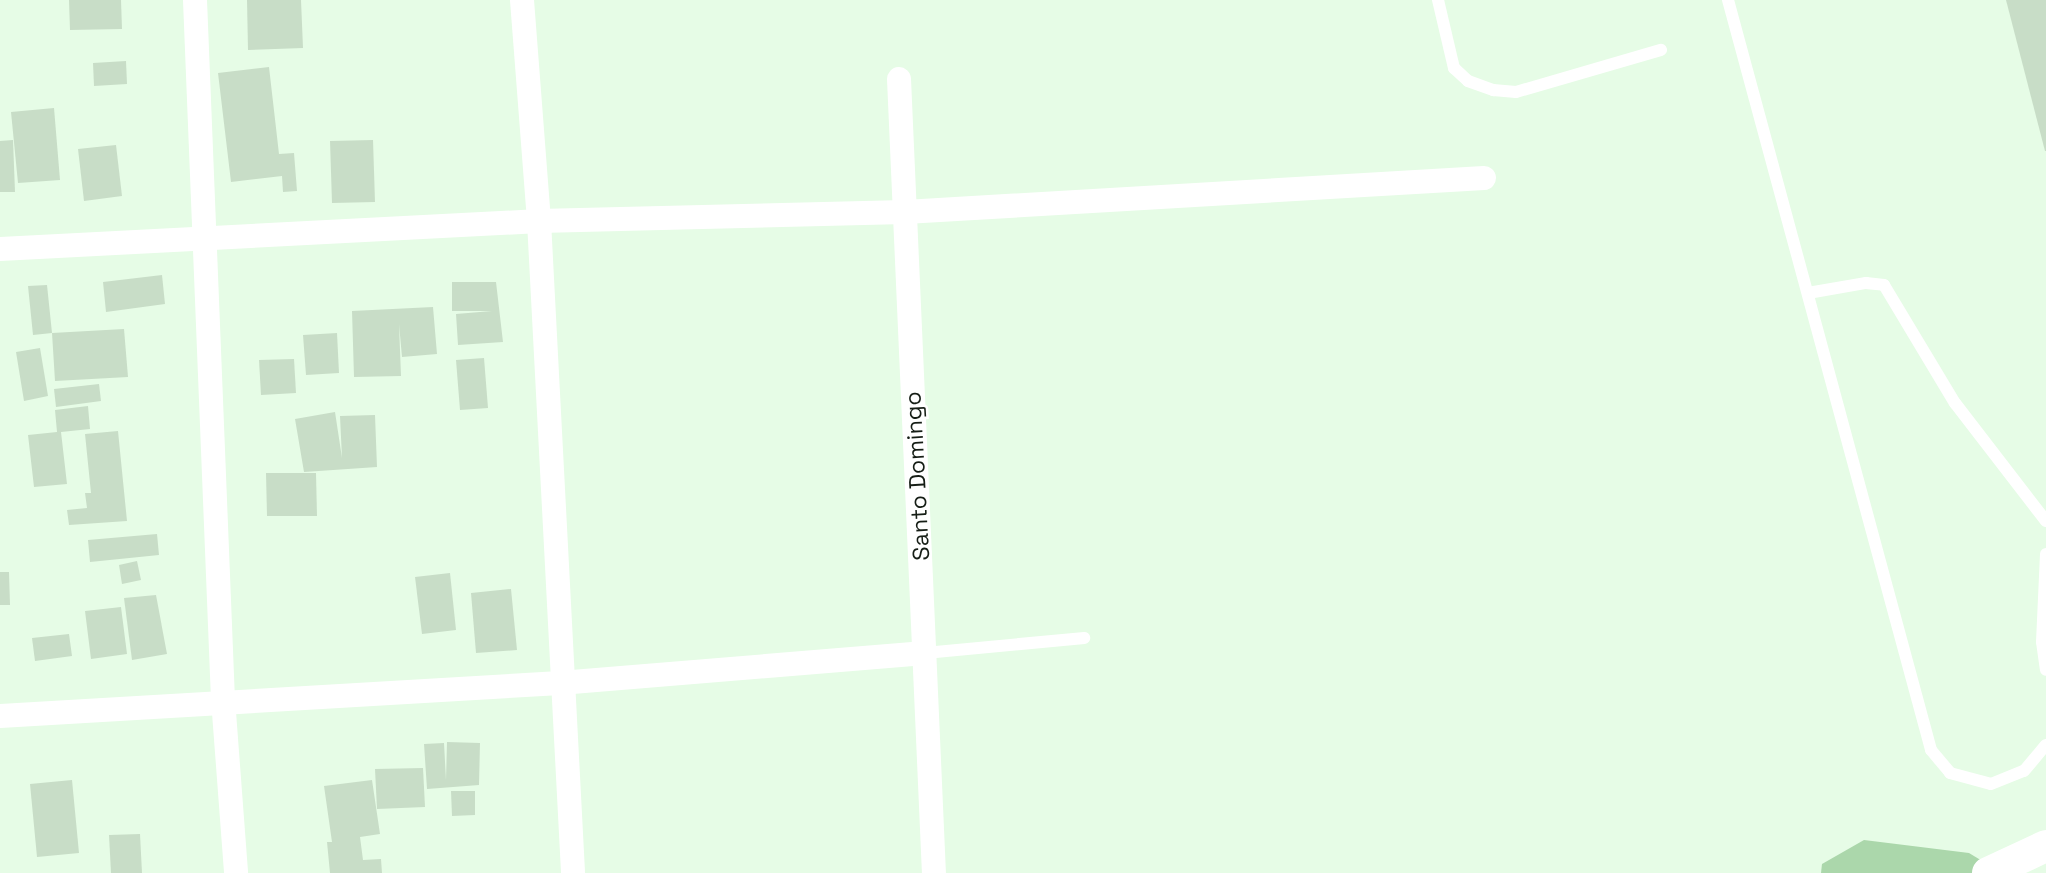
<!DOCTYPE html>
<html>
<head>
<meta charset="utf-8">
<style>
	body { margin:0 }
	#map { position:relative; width:2046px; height:873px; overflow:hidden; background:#e6fce6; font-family:"Space Grotesk",sans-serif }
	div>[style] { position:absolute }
	.green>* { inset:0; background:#abd7ab }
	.building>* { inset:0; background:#c8ddc7 }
	.service>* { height:12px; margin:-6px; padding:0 6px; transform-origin:6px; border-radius:6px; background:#fff }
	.minor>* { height:24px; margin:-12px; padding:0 12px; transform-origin:12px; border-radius:12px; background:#fff }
	.tertiary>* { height:32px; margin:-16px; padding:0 16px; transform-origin:16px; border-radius:16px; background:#fff }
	span { translate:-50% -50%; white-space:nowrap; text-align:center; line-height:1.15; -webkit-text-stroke:5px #fff; paint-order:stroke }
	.street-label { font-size:23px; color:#161e16 }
</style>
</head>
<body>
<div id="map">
	<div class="green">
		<i style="clip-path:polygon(1864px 840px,1969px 853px,2002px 873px,1821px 873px,1822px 864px)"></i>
	</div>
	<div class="building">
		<i style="clip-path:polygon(69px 0,121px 0,122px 29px,70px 30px)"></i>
		<i style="clip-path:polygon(247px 0,301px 0,303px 48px,248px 50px)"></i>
		<i style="clip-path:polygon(2006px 0,2046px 0,2046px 151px,2045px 151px)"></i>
		<i style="clip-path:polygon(126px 61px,127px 84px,94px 86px,93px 63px)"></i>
		<i style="clip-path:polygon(269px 67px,279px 154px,294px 153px,297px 191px,283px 192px,282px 176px,231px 182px,218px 73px)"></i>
		<i style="clip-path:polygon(54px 108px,60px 180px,18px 183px,11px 112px)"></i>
		<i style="clip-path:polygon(13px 140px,15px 192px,0 192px,0 141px)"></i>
		<i style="clip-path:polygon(373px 140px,375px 202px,332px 203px,330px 141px)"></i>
		<i style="clip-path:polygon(116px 145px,122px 196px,84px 201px,78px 149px)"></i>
		<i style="clip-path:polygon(162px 275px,165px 304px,106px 312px,103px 282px)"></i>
		<i style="clip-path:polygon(452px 282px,496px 282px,503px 342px,458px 345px,456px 314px,492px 311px,452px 311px)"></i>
		<i style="clip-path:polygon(47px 285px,52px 333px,33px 335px,28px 286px)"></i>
		<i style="clip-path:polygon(433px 307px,437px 354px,402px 357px,399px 324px,401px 376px,354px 377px,352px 311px)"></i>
		<i style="clip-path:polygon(124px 329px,128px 377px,55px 381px,52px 333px)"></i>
		<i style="clip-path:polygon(337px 333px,339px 373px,306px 375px,303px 335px)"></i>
		<i style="clip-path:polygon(40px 348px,48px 396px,24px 401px,16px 352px)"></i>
		<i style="clip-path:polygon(484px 358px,488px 408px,460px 410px,456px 360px)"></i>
		<i style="clip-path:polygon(294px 359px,296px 393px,261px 395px,259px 360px)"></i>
		<i style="clip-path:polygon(99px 384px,101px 401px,56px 407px,54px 389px)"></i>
		<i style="clip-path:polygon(88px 406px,90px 429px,61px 432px,67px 484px,34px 487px,28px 435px,57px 432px,55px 410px)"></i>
		<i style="clip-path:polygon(335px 412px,342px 458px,340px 416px,375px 415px,377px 467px,304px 472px,295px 419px)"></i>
		<i style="clip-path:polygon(118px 431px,127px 521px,69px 525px,67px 510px,87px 508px,85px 493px,91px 493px,85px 434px)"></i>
		<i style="clip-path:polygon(266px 473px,316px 473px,317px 516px,267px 516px)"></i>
		<i style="clip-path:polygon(157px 534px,159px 555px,90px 562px,88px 540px)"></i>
		<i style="clip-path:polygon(137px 561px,141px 580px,122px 584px,119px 565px)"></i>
		<i style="clip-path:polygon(0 572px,9px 572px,10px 605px,0 605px)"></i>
		<i style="clip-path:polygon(450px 573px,456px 630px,422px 634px,415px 577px)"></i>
		<i style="clip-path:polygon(511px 589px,517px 650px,476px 653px,471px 593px)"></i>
		<i style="clip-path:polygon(156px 595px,167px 654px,132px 660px,124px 598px)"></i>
		<i style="clip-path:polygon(121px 607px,127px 654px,91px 659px,85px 611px)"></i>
		<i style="clip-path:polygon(69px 634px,72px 656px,35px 661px,32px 638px)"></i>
		<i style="clip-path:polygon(447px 742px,480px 743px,479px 785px,427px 789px,424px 744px,444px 743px,446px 780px)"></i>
		<i style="clip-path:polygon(423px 768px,425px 807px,377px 809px,375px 769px)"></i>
		<i style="clip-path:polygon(72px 780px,79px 853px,37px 857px,30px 784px)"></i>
		<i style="clip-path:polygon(372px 780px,380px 834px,360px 837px,363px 860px,381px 859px,382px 873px,330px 873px,327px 842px,332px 842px,324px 786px)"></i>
		<i style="clip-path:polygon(451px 791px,475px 791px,475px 815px,452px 816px)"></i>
		<i style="clip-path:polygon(140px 834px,142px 873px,111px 873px,109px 835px)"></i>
	</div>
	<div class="service">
		<i style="left:1438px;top:0;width:70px;rotate:76.8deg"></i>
		<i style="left:1454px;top:68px;width:19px;rotate:43deg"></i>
		<i style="left:1468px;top:81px;width:27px;rotate:20deg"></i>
		<i style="left:1493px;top:90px;width:23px;rotate:5deg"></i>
		<i style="left:1516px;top:92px;width:151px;rotate:-16.2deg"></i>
		<i style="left:1728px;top:0;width:777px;rotate:74.85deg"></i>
		<i style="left:1931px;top:750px;width:30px;rotate:50deg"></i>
		<i style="left:1950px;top:773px;width:42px;rotate:15deg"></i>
		<i style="left:1991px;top:784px;width:35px;rotate:-22deg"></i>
		<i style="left:2024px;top:771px;width:34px;rotate:-50deg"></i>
		<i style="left:1808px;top:293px;width:59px;rotate:-9.8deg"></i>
		<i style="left:1866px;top:283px;width:18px;rotate:6deg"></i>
		<i style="left:1884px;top:285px;width:138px;rotate:59deg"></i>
		<i style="left:1955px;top:403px;width:149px;rotate:52.4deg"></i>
		<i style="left:2046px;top:554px;width:88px;rotate:92.6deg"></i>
		<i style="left:2042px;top:642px;width:28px;rotate:82deg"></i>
		<i style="left:925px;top:653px;width:160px;rotate:-5.4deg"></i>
	</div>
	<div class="minor">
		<i style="left:195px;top:0;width:700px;rotate:87.71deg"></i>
		<i style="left:223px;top:699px;width:174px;rotate:85.7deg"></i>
		<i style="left:522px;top:0;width:222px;rotate:85.6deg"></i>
		<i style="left:539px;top:221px;width:653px;rotate:87.01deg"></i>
		<i style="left:899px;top:79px;width:795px;rotate:87.48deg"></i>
		<i style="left:0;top:249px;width:540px;rotate:-2.97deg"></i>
		<i style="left:539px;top:221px;width:366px;rotate:-1.4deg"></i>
		<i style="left:905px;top:212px;width:580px;rotate:-3.36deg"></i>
		<i style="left:0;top:716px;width:561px;rotate:-3.37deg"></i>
		<i style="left:560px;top:683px;width:366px;rotate:-4.7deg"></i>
	</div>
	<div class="tertiary">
		<i style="left:1988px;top:873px;width:64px;rotate:-25deg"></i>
	</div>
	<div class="street-label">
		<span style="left:917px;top:476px;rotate:-93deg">Santo Domingo</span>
	</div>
</div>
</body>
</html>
